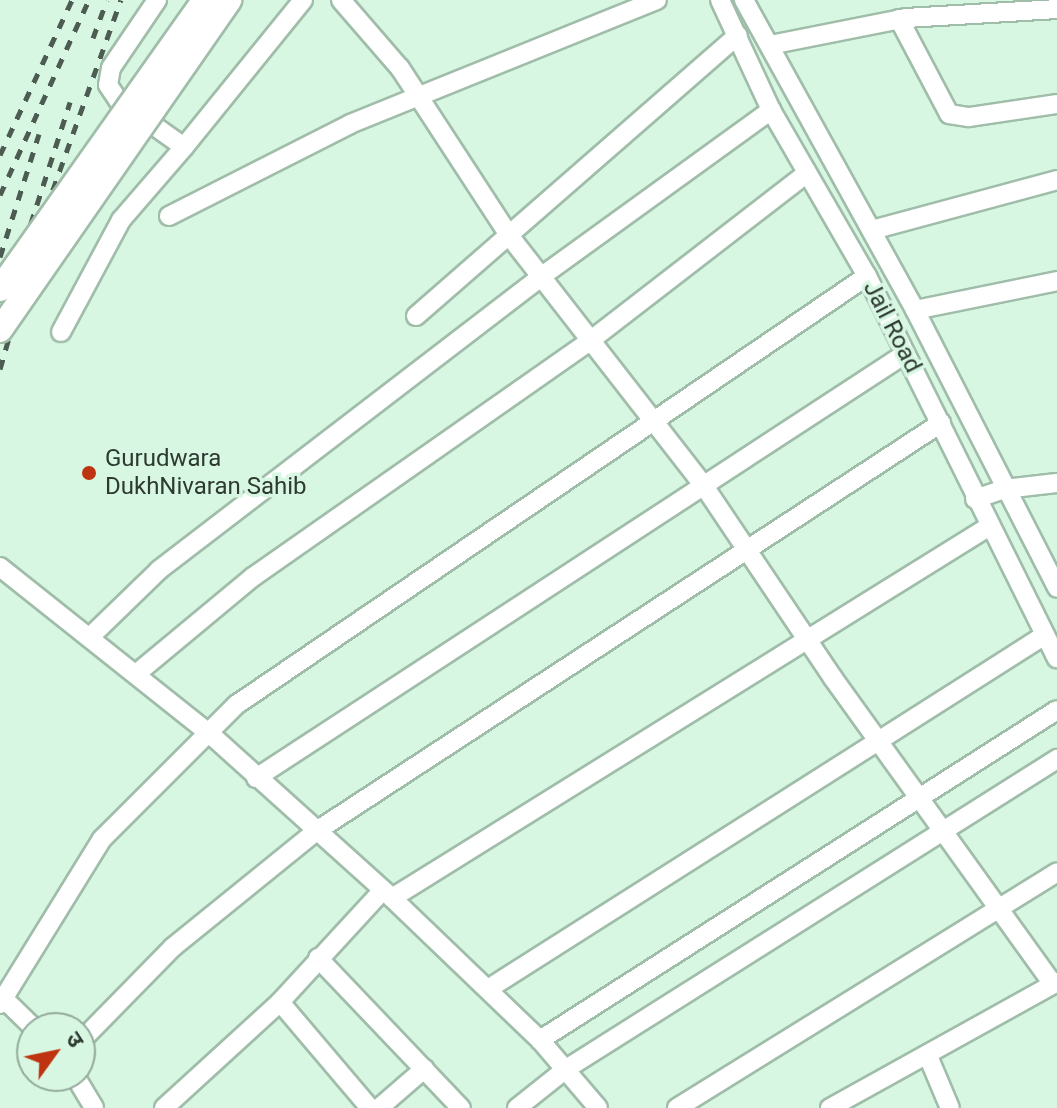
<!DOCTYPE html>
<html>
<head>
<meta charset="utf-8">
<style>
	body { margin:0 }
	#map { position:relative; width:1057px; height:1108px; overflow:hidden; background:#d8f7e3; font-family:Roboto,"Noto Sans Devanagari",sans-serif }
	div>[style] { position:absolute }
	.roads { filter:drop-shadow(2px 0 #a0bdaa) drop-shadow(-2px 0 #a0bdaa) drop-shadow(0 2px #a0bdaa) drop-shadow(0 -2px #a0bdaa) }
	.minor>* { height:18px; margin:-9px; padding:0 9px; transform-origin:9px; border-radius:9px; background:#fff }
	.rail>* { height:5px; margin-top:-2.5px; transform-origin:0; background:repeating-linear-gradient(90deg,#4c5c52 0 10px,transparent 0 20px) }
	.bridges { filter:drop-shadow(2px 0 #a0bdaa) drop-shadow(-2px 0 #a0bdaa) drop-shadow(0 2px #a0bdaa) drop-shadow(0 -2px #a0bdaa) }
	.major-bridge>* { height:24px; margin:-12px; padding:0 12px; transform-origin:12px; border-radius:12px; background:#fff }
	.dots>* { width:22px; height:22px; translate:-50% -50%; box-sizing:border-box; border:4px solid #d8f7e3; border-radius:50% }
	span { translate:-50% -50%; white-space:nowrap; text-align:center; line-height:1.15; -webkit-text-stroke:7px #d8f7e3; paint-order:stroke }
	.street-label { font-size:24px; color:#2d3931 }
	.poi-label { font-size:24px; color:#2d3931 }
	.left { translate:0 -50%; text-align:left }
	.north { position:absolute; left:16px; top:1012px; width:80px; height:80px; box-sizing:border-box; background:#d8f7e3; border:2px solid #94ab9c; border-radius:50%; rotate:57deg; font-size:22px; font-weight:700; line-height:32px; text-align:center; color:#2d3931 }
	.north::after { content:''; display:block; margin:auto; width:28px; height:36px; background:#be3410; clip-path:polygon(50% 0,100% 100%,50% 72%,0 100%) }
</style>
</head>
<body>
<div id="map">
	<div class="roads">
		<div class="minor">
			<i style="left:157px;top:0;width:82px;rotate:124.1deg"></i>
			<i style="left:111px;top:68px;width:17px;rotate:100deg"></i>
			<i style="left:108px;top:85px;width:18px;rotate:56deg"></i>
			<i style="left:118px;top:100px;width:81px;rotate:35.5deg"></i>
			<i style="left:184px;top:147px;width:189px;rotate:-51deg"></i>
			<i style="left:341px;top:0;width:90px;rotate:49.1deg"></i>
			<i style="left:400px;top:68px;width:203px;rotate:56.9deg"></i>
			<i style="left:511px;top:238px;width:314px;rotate:52.1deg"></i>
			<i style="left:704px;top:486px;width:231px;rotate:56.1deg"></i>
			<i style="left:833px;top:678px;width:377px;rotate:54.3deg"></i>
			<i style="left:720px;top:0;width:121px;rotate:65.1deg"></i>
			<i style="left:771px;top:110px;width:192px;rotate:60deg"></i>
			<i style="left:867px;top:276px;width:427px;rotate:63.6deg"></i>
			<i style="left:744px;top:0;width:354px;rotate:61.1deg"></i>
			<i style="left:915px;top:310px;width:312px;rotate:62.9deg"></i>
			<i style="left:899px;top:19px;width:107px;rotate:62.2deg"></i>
			<i style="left:949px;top:114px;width:20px;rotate:9deg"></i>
			<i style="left:969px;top:117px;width:89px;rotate:-8.4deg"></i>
			<i style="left:770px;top:45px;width:139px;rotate:-11.2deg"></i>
			<i style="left:906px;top:18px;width:151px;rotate:-3.4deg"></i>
			<i style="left:169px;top:216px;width:203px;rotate:-26.9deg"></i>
			<i style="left:350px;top:124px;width:331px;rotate:-22deg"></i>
			<i style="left:872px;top:230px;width:192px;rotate:-15.1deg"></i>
			<i style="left:915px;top:310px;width:145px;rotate:-11.5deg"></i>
			<i style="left:416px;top:316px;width:427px;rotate:-41.1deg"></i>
			<i style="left:61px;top:332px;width:127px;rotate:-61.8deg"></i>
			<i style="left:121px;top:220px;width:96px;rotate:-49.2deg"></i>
			<i style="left:975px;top:499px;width:31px;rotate:-19deg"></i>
			<i style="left:1004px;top:489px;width:53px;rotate:-6.5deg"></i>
			<i style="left:0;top:567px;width:267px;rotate:38.5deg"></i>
			<i style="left:209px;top:733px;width:246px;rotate:42deg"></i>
			<i style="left:392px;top:898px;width:205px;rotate:43.8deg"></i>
			<i style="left:540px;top:1040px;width:89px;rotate:49.5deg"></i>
			<i style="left:91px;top:636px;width:95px;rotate:-44.1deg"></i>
			<i style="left:159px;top:570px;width:483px;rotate:-37.5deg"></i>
			<i style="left:542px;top:276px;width:283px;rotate:-35.9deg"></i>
			<i style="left:136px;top:674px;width:152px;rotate:-39.7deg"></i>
			<i style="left:253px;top:577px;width:413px;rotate:-35deg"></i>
			<i style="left:591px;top:340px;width:273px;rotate:-37.7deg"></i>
			<i style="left:256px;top:778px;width:775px;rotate:-33.16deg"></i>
			<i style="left:392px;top:898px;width:702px;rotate:-31.9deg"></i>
			<i style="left:318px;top:958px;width:207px;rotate:46.4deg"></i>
			<i style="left:488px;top:989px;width:660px;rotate:-32.44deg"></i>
			<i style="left:3px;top:998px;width:43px;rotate:44.1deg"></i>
			<i style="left:280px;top:1002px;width:139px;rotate:49.7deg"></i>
			<i style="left:0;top:1004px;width:194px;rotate:-58.3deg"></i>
			<i style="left:102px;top:839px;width:190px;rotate:-45deg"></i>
			<i style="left:236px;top:705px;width:763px;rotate:-34.21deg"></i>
			<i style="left:540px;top:1040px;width:613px;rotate:-32.55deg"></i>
			<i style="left:80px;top:1042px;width:133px;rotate:-45.6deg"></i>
			<i style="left:173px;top:947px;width:183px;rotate:-39deg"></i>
			<i style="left:315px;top:832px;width:748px;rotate:-33.16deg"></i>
			<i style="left:928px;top:1056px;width:56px;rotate:67.1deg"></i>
			<i style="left:75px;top:1076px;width:37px;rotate:59deg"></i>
			<i style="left:164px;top:1108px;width:157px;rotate:-42.4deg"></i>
			<i style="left:280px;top:1002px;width:152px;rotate:-47.4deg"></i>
			<i style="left:379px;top:1108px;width:60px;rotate:-40.9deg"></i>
			<i style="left:517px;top:1108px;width:63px;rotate:-38.5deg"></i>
			<i style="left:566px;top:1069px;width:581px;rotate:-32.27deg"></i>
			<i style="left:677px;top:1108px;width:447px;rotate:-31.8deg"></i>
			<i style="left:830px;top:1108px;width:260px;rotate:-29deg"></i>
		</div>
	</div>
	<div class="rail">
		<i style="left:93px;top:38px;width:40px;rotate:-69.8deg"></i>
		<i style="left:0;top:155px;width:171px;rotate:-65.1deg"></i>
		<i style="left:0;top:195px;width:214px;rotate:-65.5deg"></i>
		<i style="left:0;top:257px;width:129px;rotate:-72.4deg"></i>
		<i style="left:0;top:319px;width:228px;rotate:-72.1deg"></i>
		<i style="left:0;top:369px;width:166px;rotate:-74deg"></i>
		<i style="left:46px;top:209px;width:222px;rotate:-70.3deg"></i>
	</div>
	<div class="bridges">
		<div class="major-bridge">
			<i style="left:0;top:289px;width:354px;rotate:-54.7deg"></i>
			<i style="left:0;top:330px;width:402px;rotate:-55.2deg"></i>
		</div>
	</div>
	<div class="dots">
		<i style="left:89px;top:473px;background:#be3410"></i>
	</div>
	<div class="street-label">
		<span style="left:892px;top:327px;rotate:63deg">Jail Road</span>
	</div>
	<div class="poi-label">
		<span class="left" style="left:105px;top:473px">Gurudwara<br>DukhNivaran Sahib</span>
	</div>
	<div class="north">उ</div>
</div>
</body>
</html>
